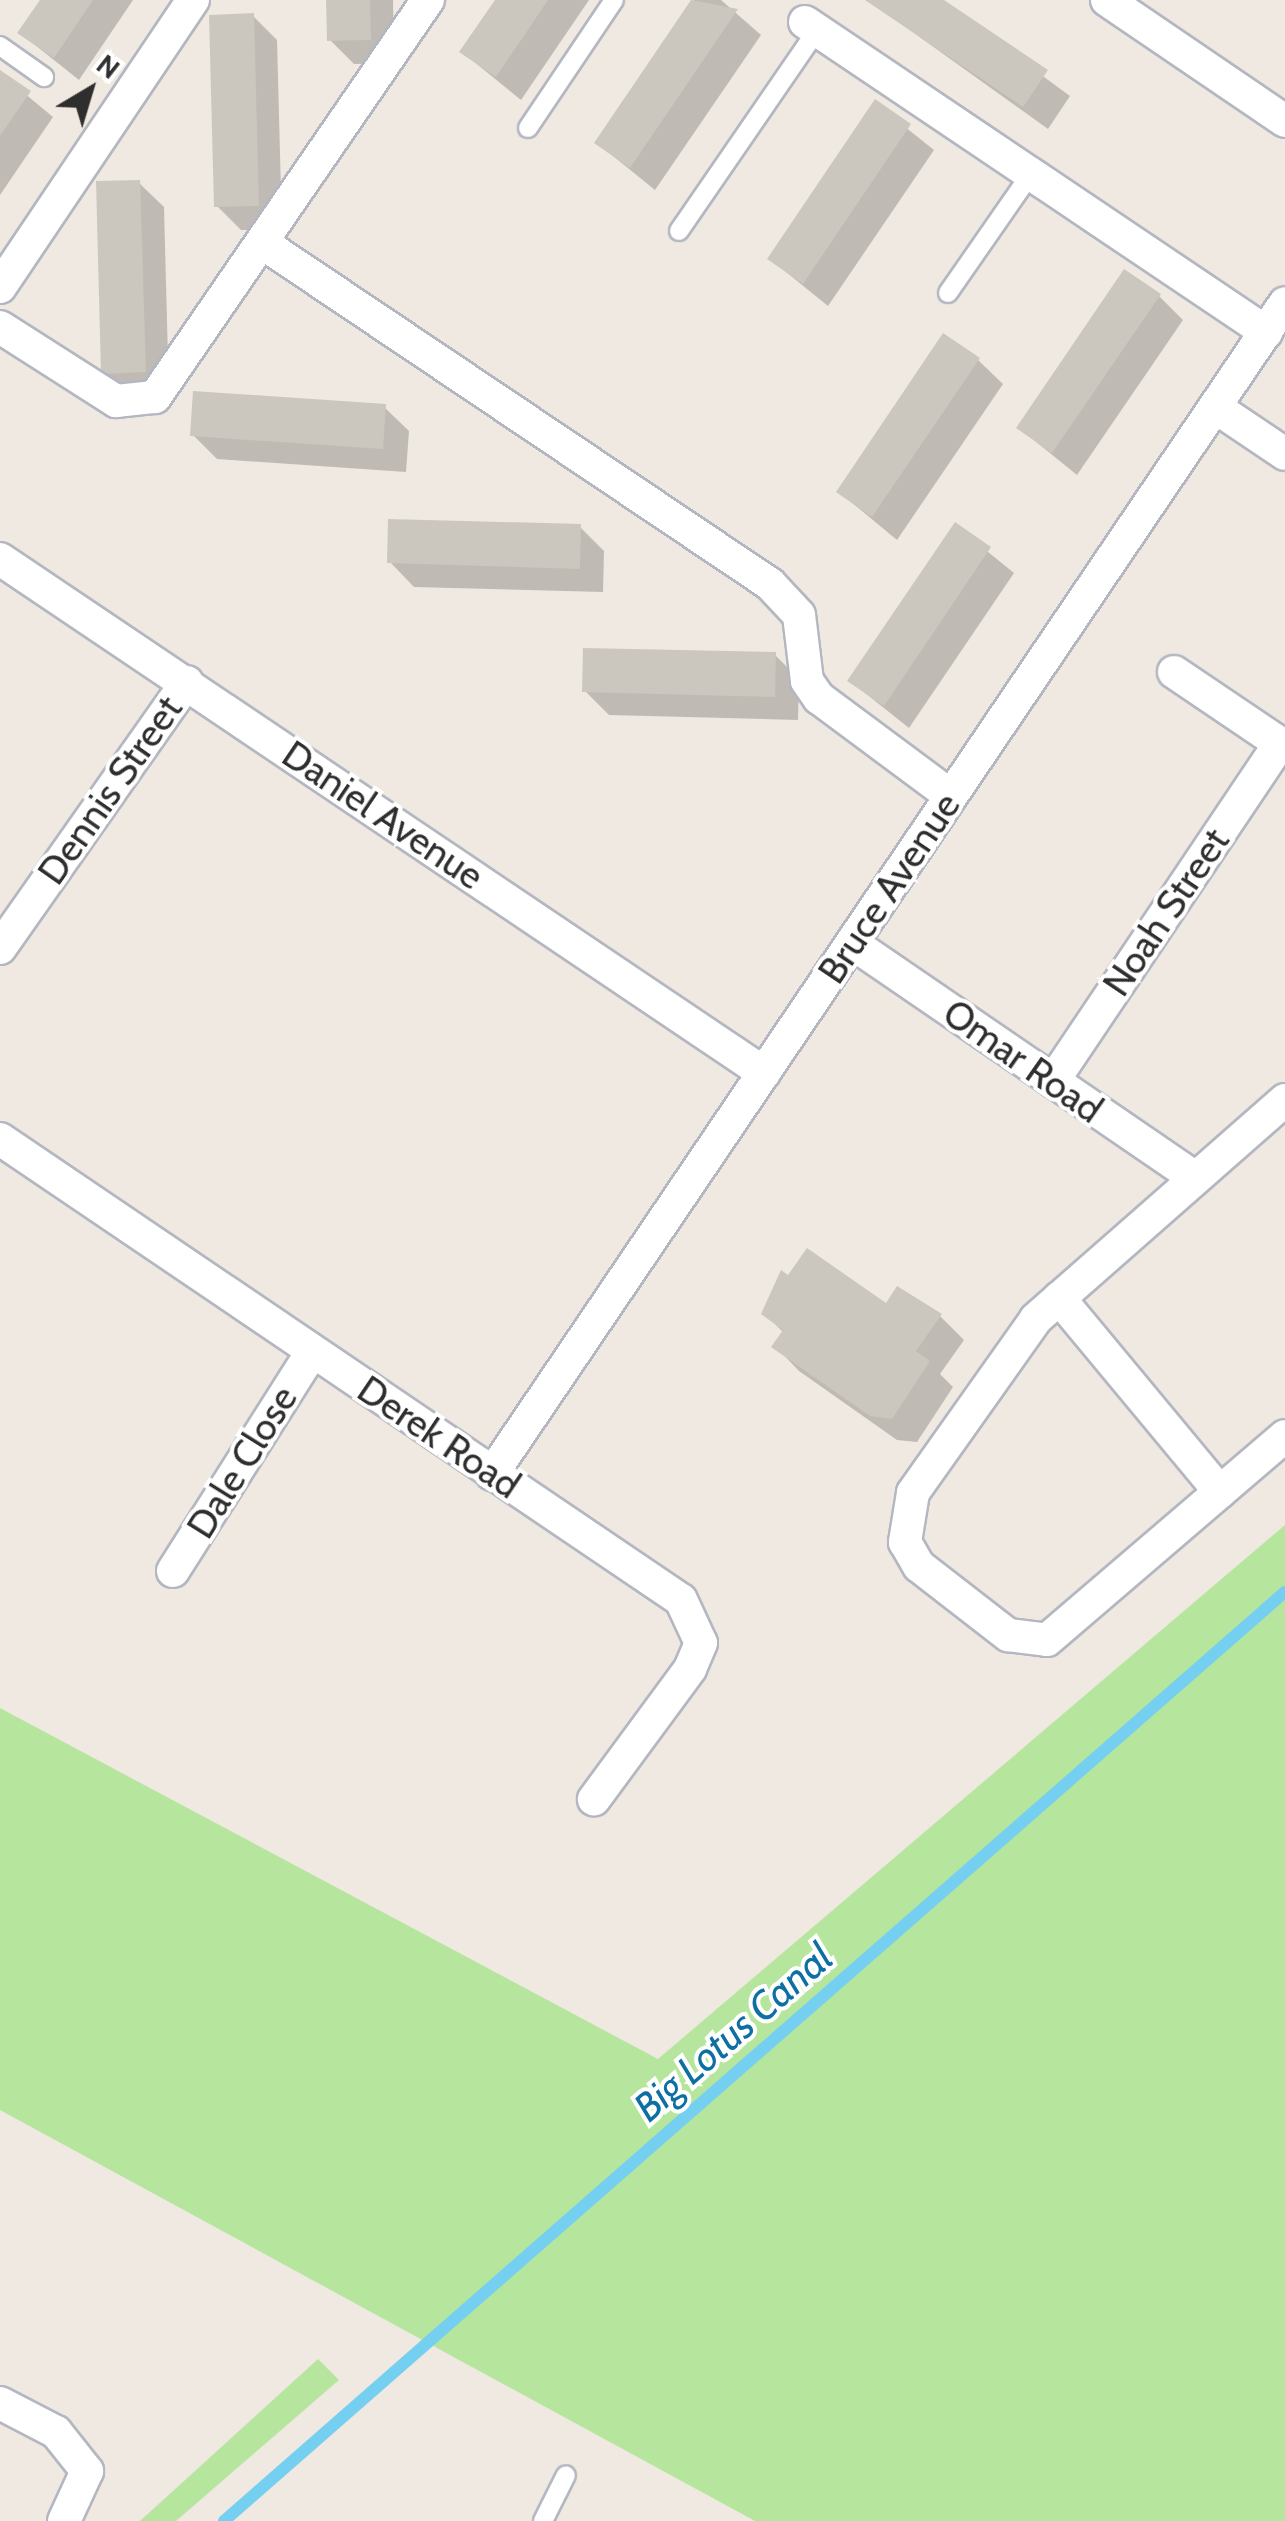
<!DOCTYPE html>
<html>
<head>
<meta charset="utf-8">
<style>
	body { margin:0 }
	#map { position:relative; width:1285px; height:2521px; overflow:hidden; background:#efe9e1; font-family:Cabin,sans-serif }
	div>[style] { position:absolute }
	.green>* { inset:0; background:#b6e59e }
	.shadow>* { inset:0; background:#0003 }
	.stream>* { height:12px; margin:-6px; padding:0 6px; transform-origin:6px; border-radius:6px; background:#75cff0 }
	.building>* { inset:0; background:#cbc7bf }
	.roads { filter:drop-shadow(2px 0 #b4b7c1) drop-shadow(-2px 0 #b4b7c1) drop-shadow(0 2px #b4b7c1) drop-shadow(0 -2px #b4b7c1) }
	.service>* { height:18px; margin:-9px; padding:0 9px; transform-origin:9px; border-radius:9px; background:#fff }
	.minor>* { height:32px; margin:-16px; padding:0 16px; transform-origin:16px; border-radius:16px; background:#fff }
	span { translate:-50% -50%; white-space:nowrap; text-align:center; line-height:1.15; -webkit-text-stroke:8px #fff; paint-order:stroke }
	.street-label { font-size:38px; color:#2e2e2e }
	.water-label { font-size:40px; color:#0d6fa3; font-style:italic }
	.north { position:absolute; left:40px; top:40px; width:100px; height:100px; -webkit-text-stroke:8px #fff; paint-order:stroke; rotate:38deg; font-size:28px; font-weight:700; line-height:40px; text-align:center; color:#2e2e2e }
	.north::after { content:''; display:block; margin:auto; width:35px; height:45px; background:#2e2e2e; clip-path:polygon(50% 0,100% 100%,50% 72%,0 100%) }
</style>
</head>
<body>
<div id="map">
	<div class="green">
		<i style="clip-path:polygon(1285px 1525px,1285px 2521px,755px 2521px,0 2110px,0 1708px,658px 2059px)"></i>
		<i style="clip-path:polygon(318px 2359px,339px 2380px,176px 2521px,140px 2521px)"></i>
	</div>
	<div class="shadow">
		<i style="clip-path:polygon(43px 0,133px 0,79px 80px,20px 33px)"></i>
		<i style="clip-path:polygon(328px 0,393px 0,394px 63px,354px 64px,330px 40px)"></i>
		<i style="clip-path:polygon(498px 0,589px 0,521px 100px,462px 52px)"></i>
		<i style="clip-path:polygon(694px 0,721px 0,761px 35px,655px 190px,597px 143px)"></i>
		<i style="clip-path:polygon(868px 0,939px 0,1070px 96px,1048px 129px)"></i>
		<i style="clip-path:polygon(253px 16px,277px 40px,282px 229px,241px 230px,217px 206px)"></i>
		<i style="clip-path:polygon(0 73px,53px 117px,0 195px)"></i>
		<i style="clip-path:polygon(875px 103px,934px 150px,828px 306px,770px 259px)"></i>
		<i style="clip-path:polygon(139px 183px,164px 207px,169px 396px,128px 397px,104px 373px)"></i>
		<i style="clip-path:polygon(1159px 296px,1183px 320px,1077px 475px,1019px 428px)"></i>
		<i style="clip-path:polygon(978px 360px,1003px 384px,897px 540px,839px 492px)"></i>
		<i style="clip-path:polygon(384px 407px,409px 431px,406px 472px,217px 459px,193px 435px)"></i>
		<i style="clip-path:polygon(956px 526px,1014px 573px,909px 728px,850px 681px)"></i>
		<i style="clip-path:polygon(580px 527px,604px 551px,603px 592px,414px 587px,390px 562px)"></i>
		<i style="clip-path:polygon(775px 655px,799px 679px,798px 720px,609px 715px,585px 691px)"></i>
		<i style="clip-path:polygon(764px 1313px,940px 1316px,964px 1340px,940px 1374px,953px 1387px,917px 1442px,897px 1440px,799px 1371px,775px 1346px,784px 1333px)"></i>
	</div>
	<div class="stream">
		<i style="left:224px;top:2521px;width:1410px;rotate:-41.21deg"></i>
	</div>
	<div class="building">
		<i style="clip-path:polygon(40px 0,93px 0,54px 58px,17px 33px)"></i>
		<i style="clip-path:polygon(326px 0,370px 0,371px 40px,327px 41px)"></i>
		<i style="clip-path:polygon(495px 0,548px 0,496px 77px,459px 52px)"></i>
		<i style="clip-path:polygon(691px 0,738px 9px,630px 168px,594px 143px)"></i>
		<i style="clip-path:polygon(865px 0,944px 0,1048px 70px,1023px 107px)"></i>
		<i style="clip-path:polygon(254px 13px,259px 206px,214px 207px,209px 15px)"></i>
		<i style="clip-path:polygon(0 70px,31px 91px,0 136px)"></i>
		<i style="clip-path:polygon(875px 99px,911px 124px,803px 284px,767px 259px)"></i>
		<i style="clip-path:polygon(140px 180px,146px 372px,101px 374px,96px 181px)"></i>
		<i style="clip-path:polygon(1124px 269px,1161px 294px,1052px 453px,1016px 428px)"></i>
		<i style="clip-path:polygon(943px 333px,980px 358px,872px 517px,836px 492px)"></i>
		<i style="clip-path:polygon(193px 391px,386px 404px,383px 449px,190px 436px)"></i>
		<i style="clip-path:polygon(388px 519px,581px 524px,580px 569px,387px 563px)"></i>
		<i style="clip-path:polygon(955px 522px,991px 547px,884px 706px,847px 681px)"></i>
		<i style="clip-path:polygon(583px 648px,776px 652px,775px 697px,582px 692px)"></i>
		<i style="clip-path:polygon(807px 1248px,886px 1303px,897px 1286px,942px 1314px,916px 1351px,930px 1361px,892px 1419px,870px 1416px,771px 1347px,783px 1330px,761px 1314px,781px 1270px,788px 1275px)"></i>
	</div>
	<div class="roads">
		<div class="service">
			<i style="left:0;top:46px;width:54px;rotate:35.2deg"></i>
			<i style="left:528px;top:128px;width:154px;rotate:-56.1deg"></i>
			<i style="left:679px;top:231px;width:244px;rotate:-55.5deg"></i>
			<i style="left:948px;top:293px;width:147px;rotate:-55.2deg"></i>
			<i style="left:543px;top:2521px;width:51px;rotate:-63.4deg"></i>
		</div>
		<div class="minor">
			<i style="left:1107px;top:0;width:215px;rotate:34.2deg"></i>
			<i style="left:805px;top:22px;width:556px;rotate:33.92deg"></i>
			<i style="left:267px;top:246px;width:606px;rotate:33.9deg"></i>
			<i style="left:770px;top:584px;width:42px;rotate:46.9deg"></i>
			<i style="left:799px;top:615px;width:66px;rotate:83.1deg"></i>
			<i style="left:807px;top:681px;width:21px;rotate:55deg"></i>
			<i style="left:819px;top:698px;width:164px;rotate:36.6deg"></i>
			<i style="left:0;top:287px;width:346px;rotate:-56.1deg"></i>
			<i style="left:0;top:327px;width:138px;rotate:32.5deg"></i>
			<i style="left:116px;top:401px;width:39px;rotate:-6deg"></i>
			<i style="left:155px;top:397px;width:482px;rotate:-55.5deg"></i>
			<i style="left:1215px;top:407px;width:84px;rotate:33.9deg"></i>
			<i style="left:0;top:559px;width:921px;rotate:33.93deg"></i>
			<i style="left:1174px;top:672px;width:134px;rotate:34deg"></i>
			<i style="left:852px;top:943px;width:416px;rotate:34.4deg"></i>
			<i style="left:0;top:948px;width:325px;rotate:-54.9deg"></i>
			<i style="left:1053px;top:1081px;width:407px;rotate:-56.1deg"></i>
			<i style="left:1285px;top:1100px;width:332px;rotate:138.7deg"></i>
			<i style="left:1036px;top:1319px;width:213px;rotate:125.3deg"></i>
			<i style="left:913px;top:1493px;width:50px;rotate:99.3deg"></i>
			<i style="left:905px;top:1542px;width:28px;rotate:60deg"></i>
			<i style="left:919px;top:1566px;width:113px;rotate:37.8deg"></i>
			<i style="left:1008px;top:1635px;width:39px;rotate:7deg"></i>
			<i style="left:1047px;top:1640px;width:313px;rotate:-40.6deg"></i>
			<i style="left:0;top:1139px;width:822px;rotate:34.1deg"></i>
			<i style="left:681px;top:1600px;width:47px;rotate:65.1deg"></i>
			<i style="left:701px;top:1643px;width:28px;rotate:113deg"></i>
			<i style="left:690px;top:1669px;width:162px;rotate:126.4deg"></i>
			<i style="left:1059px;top:1298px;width:252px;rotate:50.3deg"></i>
			<i style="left:492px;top:1474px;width:1414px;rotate:-55.89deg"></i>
			<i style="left:173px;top:1571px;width:259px;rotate:-57.6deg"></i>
			<i style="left:0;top:2403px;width:63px;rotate:27.4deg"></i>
			<i style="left:56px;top:2432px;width:50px;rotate:51.5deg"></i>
			<i style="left:87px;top:2471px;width:55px;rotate:114.7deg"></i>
		</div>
	</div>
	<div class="street-label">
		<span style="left:110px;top:790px;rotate:-55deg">Dennis Street</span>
		<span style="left:383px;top:815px;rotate:34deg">Daniel Avenue</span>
		<span style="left:889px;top:888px;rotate:-56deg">Bruce Avenue</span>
		<span style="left:1166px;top:912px;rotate:-56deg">Noah Street</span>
		<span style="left:1023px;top:1061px;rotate:35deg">Omar Road</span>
		<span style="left:439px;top:1437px;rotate:34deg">Derek Road</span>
		<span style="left:242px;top:1462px;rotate:-58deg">Dale Close</span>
	</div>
	<div class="water-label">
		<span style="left:733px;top:2032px;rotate:-41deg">Big Lotus Canal</span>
	</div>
	<div class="north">N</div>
</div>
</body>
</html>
